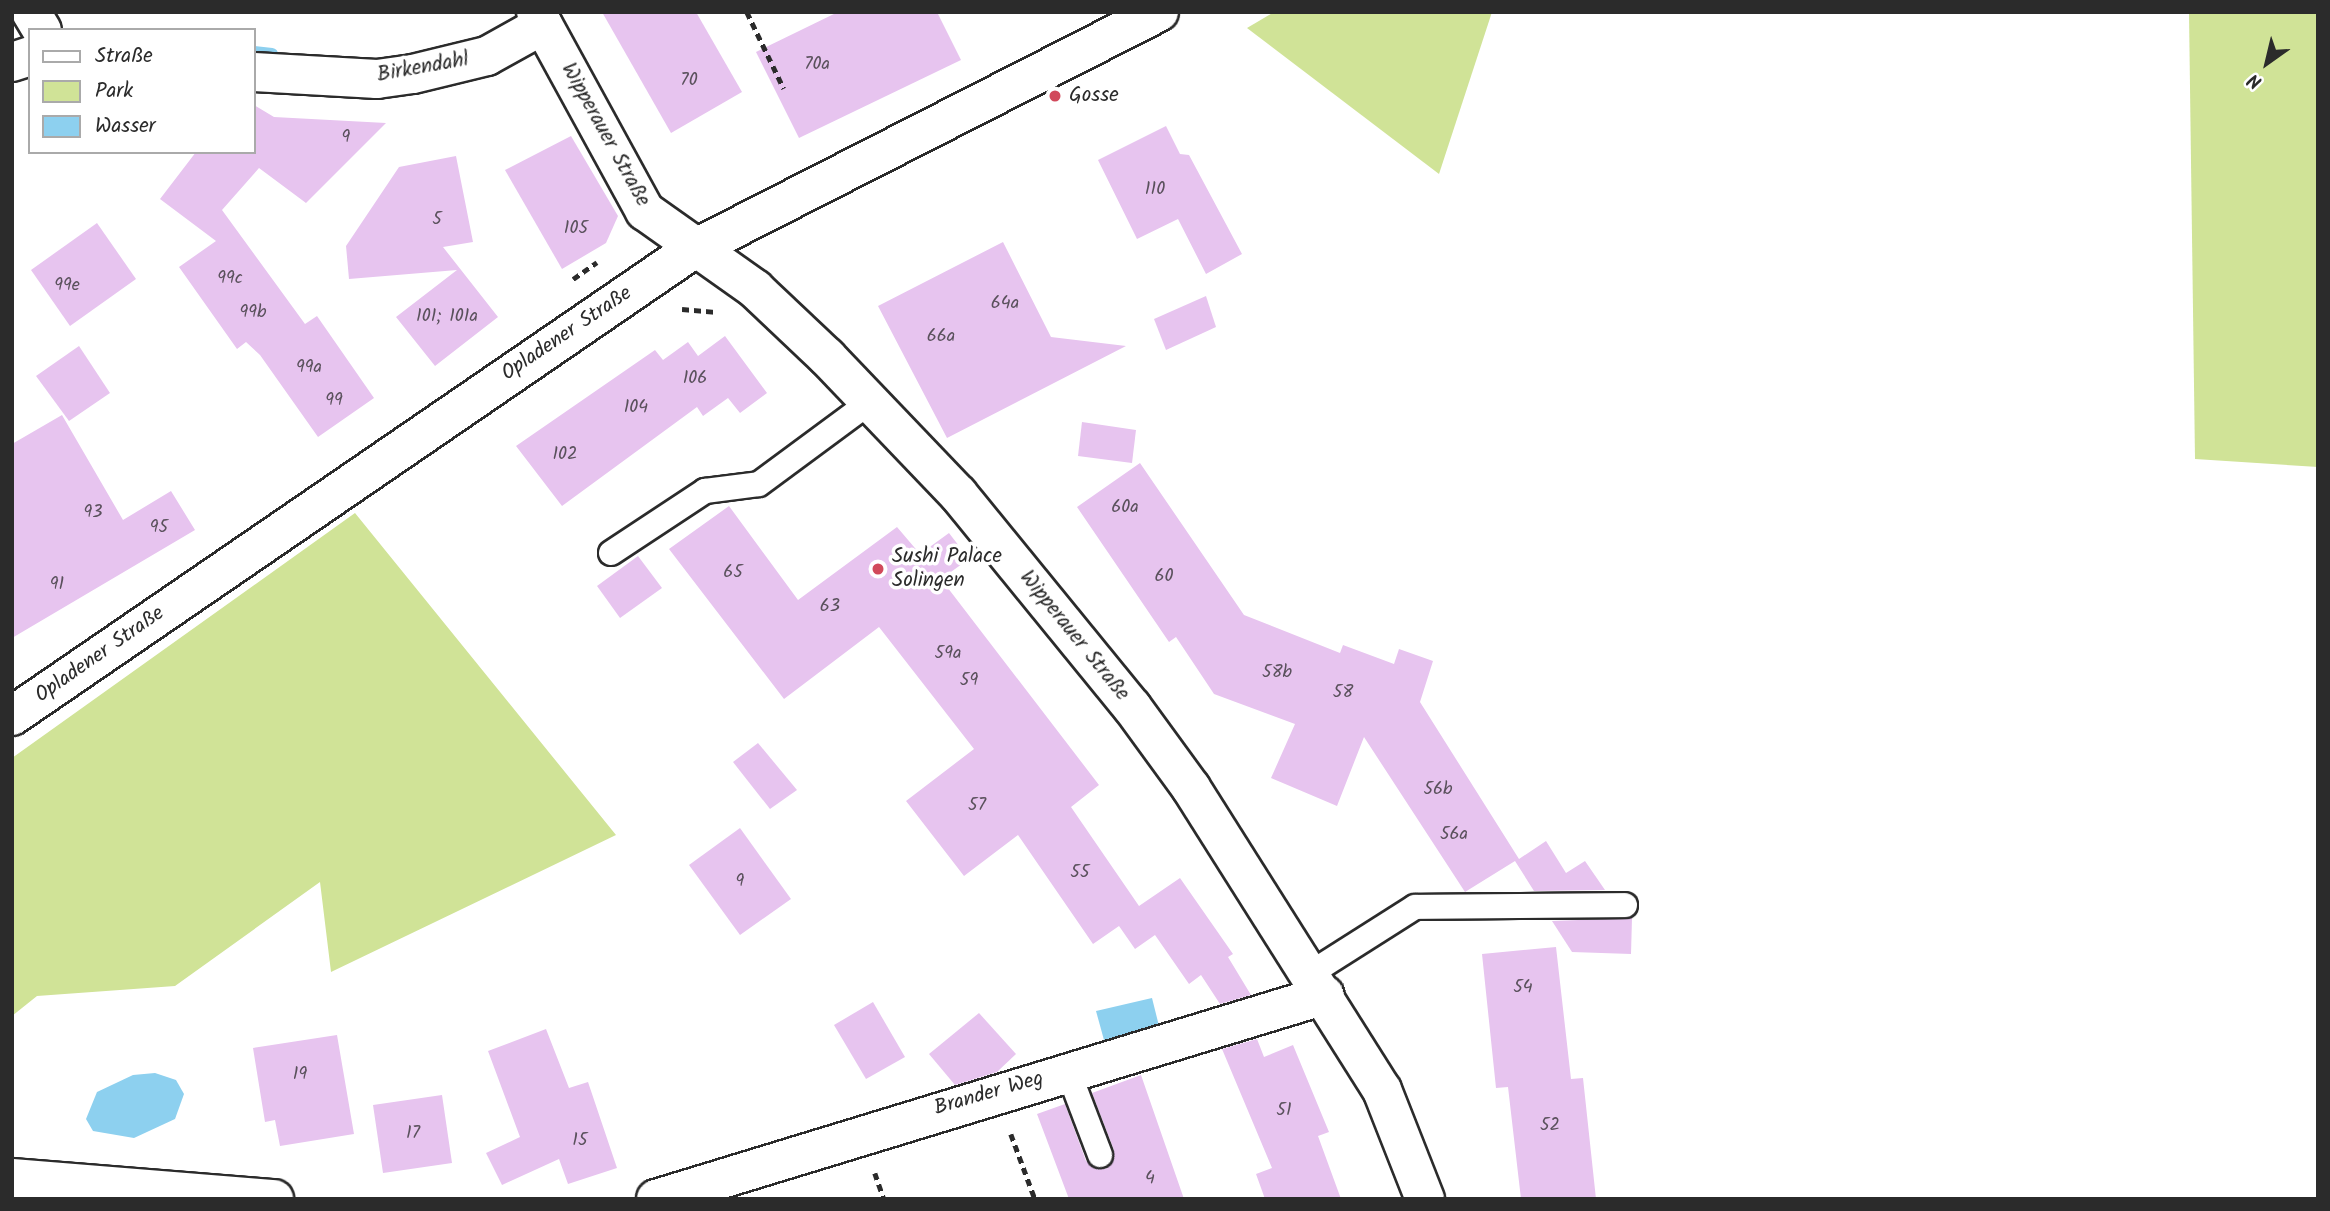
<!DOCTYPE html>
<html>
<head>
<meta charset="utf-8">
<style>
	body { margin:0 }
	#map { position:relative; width:2330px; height:1211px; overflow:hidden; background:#fff; font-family:Kalam,sans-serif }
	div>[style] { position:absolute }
	.green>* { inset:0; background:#d0e397 }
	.water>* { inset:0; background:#8dd0ef }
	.stream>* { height:12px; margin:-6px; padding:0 6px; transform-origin:6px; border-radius:6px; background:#8dd0ef }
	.building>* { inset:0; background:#e7c4ef }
	.path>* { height:4.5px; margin-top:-2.25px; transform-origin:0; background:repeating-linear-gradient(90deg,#2b2b2b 0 7px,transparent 0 12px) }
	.roads { filter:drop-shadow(2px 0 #2b2b2b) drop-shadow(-2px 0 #2b2b2b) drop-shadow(0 2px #2b2b2b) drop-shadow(0 -2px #2b2b2b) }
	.lane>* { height:24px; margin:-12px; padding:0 12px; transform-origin:12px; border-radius:12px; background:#fff }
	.street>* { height:38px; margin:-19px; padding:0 19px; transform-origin:19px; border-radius:19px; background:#fff }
	.secondary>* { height:38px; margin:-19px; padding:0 19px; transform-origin:19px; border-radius:19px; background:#fff }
	.dots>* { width:19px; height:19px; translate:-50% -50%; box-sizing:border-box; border:4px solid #fff; border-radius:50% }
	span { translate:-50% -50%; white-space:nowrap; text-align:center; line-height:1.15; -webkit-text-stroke:7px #fff; paint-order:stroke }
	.number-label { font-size:18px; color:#5a515c }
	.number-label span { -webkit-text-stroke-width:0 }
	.street-label { font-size:21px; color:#2b2b2b }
	.poi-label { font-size:21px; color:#2b2b2b }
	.left { translate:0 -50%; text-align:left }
	.frame { position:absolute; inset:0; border:14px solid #2b2b2b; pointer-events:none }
	.legend { position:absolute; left:28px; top:28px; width:228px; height:126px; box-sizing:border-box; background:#fff; border:2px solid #aaa; margin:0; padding:9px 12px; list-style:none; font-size:21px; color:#2b2b2b }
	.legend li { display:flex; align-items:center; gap:14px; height:35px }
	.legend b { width:35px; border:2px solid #aaa }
	.north { position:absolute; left:2232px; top:28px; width:70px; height:70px; -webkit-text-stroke:5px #fff; paint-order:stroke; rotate:214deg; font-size:19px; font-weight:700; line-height:28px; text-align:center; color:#2b2b2b }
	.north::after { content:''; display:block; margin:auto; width:24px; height:32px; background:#2b2b2b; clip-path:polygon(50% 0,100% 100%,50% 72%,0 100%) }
</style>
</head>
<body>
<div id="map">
	<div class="green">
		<i style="clip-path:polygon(1274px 12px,1492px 12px,1439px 174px,1247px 28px)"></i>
		<i style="clip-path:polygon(2189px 12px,2318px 12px,2318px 467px,2195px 459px)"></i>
		<i style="clip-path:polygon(355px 513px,616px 835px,331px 972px,320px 882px,175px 986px,37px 996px,12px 1016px,12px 758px)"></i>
	</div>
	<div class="water">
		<i style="clip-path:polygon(1152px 998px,1159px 1026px,1104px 1040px,1096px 1011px)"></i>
		<i style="clip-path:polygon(155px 1073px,176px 1080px,184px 1094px,175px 1119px,134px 1138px,93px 1131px,86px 1119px,97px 1092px,133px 1075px)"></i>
	</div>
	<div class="stream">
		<i style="left:254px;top:52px;width:18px;rotate:6deg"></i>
	</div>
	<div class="building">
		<i style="clip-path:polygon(602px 12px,696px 12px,742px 92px,671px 133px)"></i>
		<i style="clip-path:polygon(838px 12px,937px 12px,961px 60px,799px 138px,756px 52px)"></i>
		<i style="clip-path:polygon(254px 105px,274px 117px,386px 123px,306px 203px,259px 168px,222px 210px,305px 324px,317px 316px,374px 398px,318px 437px,260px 355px,246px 342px,237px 349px,179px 267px,216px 241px,160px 199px,196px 152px,254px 152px)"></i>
		<i style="clip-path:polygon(1166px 126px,1180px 154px,1189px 155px,1242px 254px,1206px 274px,1178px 219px,1137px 239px,1098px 160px)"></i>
		<i style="clip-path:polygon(571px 136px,618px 216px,606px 243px,562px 269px,505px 170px)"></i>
		<i style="clip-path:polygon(456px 156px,473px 242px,443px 247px,498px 317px,435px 366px,396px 317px,457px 270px,349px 279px,346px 246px,399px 167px)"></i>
		<i style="clip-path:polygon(97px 223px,136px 279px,70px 326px,31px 270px)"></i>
		<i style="clip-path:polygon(1003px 242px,1051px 337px,1126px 346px,947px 438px,878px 306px)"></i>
		<i style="clip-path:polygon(1206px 296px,1216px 327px,1166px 350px,1154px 319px)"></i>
		<i style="clip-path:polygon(725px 336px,767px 393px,740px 413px,728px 398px,703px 416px,697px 407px,562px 506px,516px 446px,655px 350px,663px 360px,688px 342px,698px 356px)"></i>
		<i style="clip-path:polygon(79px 346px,110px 393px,69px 421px,36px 376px)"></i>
		<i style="clip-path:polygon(62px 415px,123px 520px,171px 491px,195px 530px,12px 638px,12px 444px)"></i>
		<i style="clip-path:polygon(1082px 422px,1136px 430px,1132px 463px,1078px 456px)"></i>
		<i style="clip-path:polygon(1140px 463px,1244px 615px,1340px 653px,1343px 645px,1394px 664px,1399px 649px,1433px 661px,1420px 702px,1519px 859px,1546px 841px,1566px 873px,1585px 861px,1605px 890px,1534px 891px,1515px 861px,1465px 892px,1364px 737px,1337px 806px,1271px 778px,1295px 724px,1214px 694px,1176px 637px,1169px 642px,1077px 507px)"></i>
		<i style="clip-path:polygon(729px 506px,798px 600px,897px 527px,920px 554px,949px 533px,969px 559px,941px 579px,1099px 785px,1071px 807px,1139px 906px,1180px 878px,1233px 954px,1228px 957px,1251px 995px,1220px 1004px,1201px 975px,1189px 984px,1155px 935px,1135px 949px,1119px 926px,1093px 944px,1018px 835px,964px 876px,906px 801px,974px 749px,879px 627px,784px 699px,669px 549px)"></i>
		<i style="clip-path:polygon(638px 556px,662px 588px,620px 618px,597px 586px)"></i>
		<i style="clip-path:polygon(758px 743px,797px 790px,770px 809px,733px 762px)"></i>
		<i style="clip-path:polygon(740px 828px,791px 899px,740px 935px,689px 865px)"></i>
		<i style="clip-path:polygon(1632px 918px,1631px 954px,1572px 952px,1552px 921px)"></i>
		<i style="clip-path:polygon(1556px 947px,1571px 1079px,1583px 1078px,1596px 1199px,1521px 1199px,1508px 1087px,1496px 1088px,1482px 954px)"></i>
		<i style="clip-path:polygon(873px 1002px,905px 1057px,866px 1079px,834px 1025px)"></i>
		<i style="clip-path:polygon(979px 1013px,1016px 1054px,997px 1072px,955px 1085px,929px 1054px)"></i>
		<i style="clip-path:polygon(546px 1029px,569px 1088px,588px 1082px,617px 1168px,568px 1184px,559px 1159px,502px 1185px,486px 1153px,520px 1137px,488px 1051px)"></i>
		<i style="clip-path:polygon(337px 1035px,354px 1134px,280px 1146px,275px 1120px,265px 1122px,253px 1048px)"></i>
		<i style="clip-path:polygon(1257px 1039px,1264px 1057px,1293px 1045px,1329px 1132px,1318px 1136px,1341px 1199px,1265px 1199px,1256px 1174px,1272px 1168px,1222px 1049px)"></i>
		<i style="clip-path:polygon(1141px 1075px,1184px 1199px,1069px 1199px,1037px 1114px,1065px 1104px,1086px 1161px,1106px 1169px,1114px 1150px,1092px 1093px)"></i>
		<i style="clip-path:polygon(442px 1095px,452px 1163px,383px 1173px,373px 1105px)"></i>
	</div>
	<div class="path">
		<i style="left:747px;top:12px;width:85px;rotate:64.3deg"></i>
		<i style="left:573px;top:279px;width:29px;rotate:-35deg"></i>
		<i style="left:682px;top:309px;width:33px;rotate:5deg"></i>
		<i style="left:1011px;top:1134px;width:69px;rotate:69.7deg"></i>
		<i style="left:875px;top:1173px;width:28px;rotate:71deg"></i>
	</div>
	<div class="roads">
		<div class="lane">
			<i style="left:611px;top:553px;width:113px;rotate:-33.4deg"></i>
			<i style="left:705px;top:491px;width:54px;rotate:-7.4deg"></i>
			<i style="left:759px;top:484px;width:138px;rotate:-36.5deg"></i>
			<i style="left:1311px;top:973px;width:123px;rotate:-32.4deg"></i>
			<i style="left:1415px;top:907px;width:210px;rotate:-0.5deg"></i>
			<i style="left:1068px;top:1071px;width:90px;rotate:69.1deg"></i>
		</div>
		<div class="street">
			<i style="left:31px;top:12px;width:21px;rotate:59deg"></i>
			<i style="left:536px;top:12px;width:227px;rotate:61.3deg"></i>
			<i style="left:645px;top:211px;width:135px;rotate:35.3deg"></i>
			<i style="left:755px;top:289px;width:99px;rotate:43.4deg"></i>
			<i style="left:827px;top:357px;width:190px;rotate:46.3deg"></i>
			<i style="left:958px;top:494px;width:275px;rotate:50.8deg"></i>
			<i style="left:1132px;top:707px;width:100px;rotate:53.9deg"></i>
			<i style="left:1191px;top:788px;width:357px;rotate:57.7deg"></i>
			<i style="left:1382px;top:1090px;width:117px;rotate:68.5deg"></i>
			<i style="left:12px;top:62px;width:19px;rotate:-18deg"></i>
			<i style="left:254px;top:72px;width:123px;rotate:3.3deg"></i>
			<i style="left:377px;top:79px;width:36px;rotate:-8deg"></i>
			<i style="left:413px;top:74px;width:76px;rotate:-13.7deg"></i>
			<i style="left:487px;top:56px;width:64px;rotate:-29deg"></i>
			<i style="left:12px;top:1178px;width:263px;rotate:4.6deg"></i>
			<i style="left:656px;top:1199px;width:699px;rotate:-16.96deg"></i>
		</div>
		<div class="secondary">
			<i style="left:12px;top:716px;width:824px;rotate:-34.42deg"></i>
			<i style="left:692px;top:250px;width:524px;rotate:-27.01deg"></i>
		</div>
	</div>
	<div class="dots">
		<i style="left:1055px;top:96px;background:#d1495b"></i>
		<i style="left:878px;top:569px;background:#d1495b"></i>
	</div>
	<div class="number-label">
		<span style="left:817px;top:65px">70a</span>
		<span style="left:689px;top:81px">70</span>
		<span style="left:346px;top:138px">9</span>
		<span style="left:1155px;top:190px">110</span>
		<span style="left:437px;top:220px">5</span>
		<span style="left:576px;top:229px">105</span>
		<span style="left:230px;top:279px">99c</span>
		<span style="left:67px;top:286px">99e</span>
		<span style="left:1005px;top:304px">64a</span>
		<span style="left:253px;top:313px">99b</span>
		<span style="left:447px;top:317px">101; 101a</span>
		<span style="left:941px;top:337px">66a</span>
		<span style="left:309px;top:368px">99a</span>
		<span style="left:695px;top:379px">106</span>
		<span style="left:334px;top:401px">99</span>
		<span style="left:636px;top:408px">104</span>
		<span style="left:565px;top:455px">102</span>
		<span style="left:1125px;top:508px">60a</span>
		<span style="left:93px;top:513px">93</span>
		<span style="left:159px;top:528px">95</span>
		<span style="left:733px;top:573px">65</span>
		<span style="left:1164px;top:577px">60</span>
		<span style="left:57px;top:585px">91</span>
		<span style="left:830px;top:607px">63</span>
		<span style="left:948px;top:654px">59a</span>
		<span style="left:1277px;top:673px">58b</span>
		<span style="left:969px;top:681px">59</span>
		<span style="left:1343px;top:693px">58</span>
		<span style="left:1438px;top:790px">56b</span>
		<span style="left:977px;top:806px">57</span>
		<span style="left:1454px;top:835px">56a</span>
		<span style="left:1080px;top:873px">55</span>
		<span style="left:740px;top:882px">9</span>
		<span style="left:1523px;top:988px">54</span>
		<span style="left:300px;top:1075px">19</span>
		<span style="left:1284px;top:1111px">51</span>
		<span style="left:1550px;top:1126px">52</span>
		<span style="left:413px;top:1134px">17</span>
		<span style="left:580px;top:1141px">15</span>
		<span style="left:1150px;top:1179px">4</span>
	</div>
	<div class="street-label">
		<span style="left:423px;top:68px;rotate:-10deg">Birkendahl</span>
		<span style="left:605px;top:135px;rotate:61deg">Wipperauer Straße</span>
		<span style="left:567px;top:334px;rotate:-34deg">Opladener Straße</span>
		<span style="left:1074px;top:636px;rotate:51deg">Wipperauer Straße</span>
		<span style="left:100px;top:655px;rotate:-35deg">Opladener Straße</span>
		<span style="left:989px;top:1094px;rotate:-16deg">Brander Weg</span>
	</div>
	<div class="poi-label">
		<span class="left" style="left:1069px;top:96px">Gosse</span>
		<span class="left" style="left:892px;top:569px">Sushi Palace<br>Solingen</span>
	</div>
	<div class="frame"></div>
	<ul class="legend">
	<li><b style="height:9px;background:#fff"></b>Straße</li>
	<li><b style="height:19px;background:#d0e397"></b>Park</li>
	<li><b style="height:19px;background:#8dd0ef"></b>Wasser</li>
	</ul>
	<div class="north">N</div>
</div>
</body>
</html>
